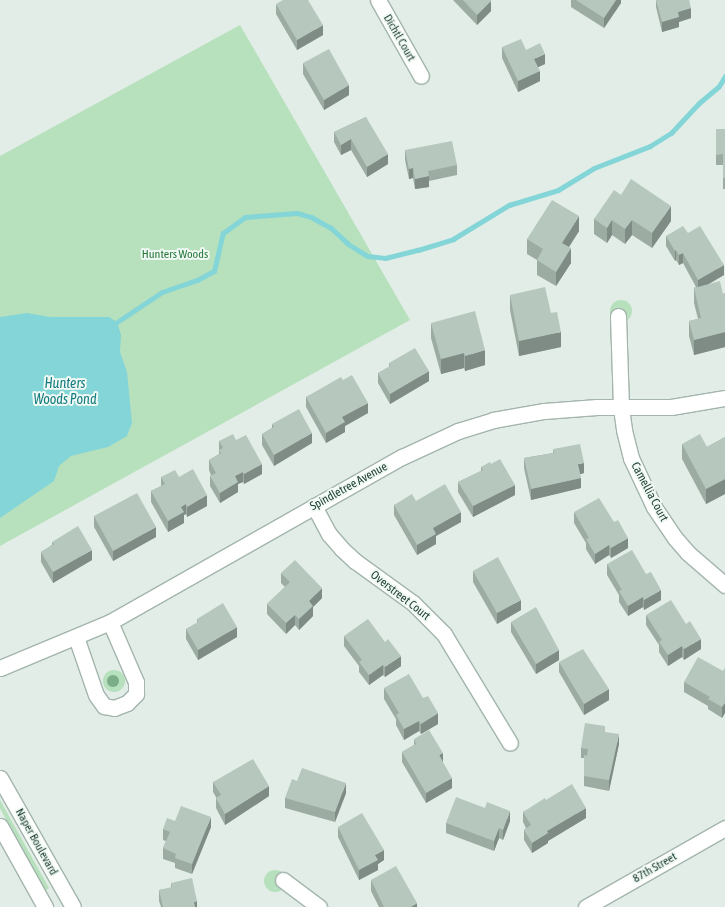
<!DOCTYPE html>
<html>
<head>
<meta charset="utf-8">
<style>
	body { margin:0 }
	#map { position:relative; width:725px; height:907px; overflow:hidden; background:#e1ede6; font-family:"Asap Condensed",sans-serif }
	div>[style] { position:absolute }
	.green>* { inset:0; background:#b7e0bd }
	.round { border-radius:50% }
	.water>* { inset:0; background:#84d5d7 }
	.stream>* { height:5px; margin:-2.5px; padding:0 2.5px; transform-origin:2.5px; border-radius:2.5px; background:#84d5d7 }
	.roads { filter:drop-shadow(1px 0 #a3b5ac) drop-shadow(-1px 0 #a3b5ac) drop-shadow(0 1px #a3b5ac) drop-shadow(0 -1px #a3b5ac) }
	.minor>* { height:15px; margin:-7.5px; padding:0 7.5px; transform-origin:7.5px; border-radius:7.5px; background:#fff }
	.tertiary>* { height:15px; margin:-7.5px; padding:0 7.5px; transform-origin:7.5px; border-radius:7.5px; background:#fff }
	.secondary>* { height:15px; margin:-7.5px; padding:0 7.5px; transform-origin:7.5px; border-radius:7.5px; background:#fff }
	.trees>* { width:12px; height:12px; margin:-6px; border-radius:50%; background:#7aad88 }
	.wall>* { inset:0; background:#9daca3 }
	.shaded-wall>* { inset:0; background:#7f8c85 }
	.building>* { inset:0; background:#b6c8be }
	span { translate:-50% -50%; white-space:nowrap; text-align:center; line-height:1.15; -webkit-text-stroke:4px #f1f9f4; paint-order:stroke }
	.street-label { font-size:12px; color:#1f3f32 }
	.park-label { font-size:12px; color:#26793b }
	.water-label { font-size:14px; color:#147c80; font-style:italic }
</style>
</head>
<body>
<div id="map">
	<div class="green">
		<i style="clip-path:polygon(240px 25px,410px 320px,0 546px,0 156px)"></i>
		<i class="round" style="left:610px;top:300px;width:22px;height:22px"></i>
		<i class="round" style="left:103px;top:670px;width:22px;height:22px"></i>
		<i style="clip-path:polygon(0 800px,49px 888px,44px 892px,0 808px)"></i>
		<i class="round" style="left:264px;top:870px;width:22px;height:22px"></i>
	</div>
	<div class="water">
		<i style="clip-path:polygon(27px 313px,50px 317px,109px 317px,117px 322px,121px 335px,120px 352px,127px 372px,132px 423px,127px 436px,108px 447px,71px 456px,59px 466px,54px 481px,0 518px,0 317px)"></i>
	</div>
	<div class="stream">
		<i style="left:117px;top:322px;width:54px;rotate:-33.7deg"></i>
		<i style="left:162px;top:292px;width:37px;rotate:-19deg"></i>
		<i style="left:197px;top:280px;width:19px;rotate:-28deg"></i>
		<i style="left:214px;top:271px;width:39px;rotate:-77deg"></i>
		<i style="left:223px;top:233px;width:27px;rotate:-36deg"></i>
		<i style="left:245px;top:217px;width:52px;rotate:-4.4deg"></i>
		<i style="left:297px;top:213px;width:15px;rotate:16deg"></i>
		<i style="left:311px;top:217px;width:23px;rotate:29deg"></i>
		<i style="left:331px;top:228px;width:23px;rotate:43deg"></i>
		<i style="left:348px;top:244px;width:22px;rotate:32deg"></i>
		<i style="left:367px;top:256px;width:18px;rotate:6deg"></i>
		<i style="left:385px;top:258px;width:34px;rotate:-14deg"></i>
		<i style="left:418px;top:250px;width:37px;rotate:-17deg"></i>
		<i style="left:453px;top:239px;width:66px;rotate:-31.3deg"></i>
		<i style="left:509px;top:205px;width:51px;rotate:-17deg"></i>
		<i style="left:558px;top:190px;width:42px;rotate:-31.4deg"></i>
		<i style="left:594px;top:168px;width:60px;rotate:-21.4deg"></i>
		<i style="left:650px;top:146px;width:25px;rotate:-32deg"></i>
		<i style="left:671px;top:133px;width:41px;rotate:-47deg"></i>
		<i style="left:699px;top:103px;width:26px;rotate:-40deg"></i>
		<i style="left:719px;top:86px;width:12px;rotate:-59deg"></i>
	</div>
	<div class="roads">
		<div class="minor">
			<i style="left:378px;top:0;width:87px;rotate:60.5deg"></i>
			<i style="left:618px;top:316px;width:92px;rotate:88.1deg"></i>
			<i style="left:621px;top:408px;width:22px;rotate:82deg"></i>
			<i style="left:624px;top:430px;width:29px;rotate:76deg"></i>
			<i style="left:631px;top:458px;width:54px;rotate:64.9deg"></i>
			<i style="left:654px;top:507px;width:37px;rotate:56deg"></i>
			<i style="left:675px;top:538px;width:20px;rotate:49deg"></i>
			<i style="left:688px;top:553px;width:49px;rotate:40.9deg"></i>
			<i style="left:314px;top:506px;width:32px;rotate:62deg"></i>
			<i style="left:329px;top:534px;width:20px;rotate:49deg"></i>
			<i style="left:342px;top:549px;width:18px;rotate:43deg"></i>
			<i style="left:355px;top:561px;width:72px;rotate:35.9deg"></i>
			<i style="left:413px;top:603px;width:44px;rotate:45deg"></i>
			<i style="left:444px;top:634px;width:127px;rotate:58.8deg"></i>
			<i style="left:76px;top:637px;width:61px;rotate:71deg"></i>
			<i style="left:96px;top:695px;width:14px;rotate:54deg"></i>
			<i style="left:104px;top:706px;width:10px;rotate:11deg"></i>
			<i style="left:114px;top:708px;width:14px;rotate:-21deg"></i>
			<i style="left:127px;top:703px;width:13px;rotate:-45deg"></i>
			<i style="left:136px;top:694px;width:12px;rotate:-90deg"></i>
			<i style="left:136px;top:682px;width:65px;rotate:-113.4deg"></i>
			<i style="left:0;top:668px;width:119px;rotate:-22.7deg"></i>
			<i style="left:110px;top:622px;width:335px;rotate:-29.5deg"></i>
			<i style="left:402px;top:457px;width:62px;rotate:-24.9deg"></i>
			<i style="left:458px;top:431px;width:37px;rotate:-17deg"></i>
			<i style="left:493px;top:420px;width:52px;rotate:-10deg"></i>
			<i style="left:544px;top:411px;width:53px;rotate:-4.3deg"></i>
			<i style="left:597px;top:407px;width:74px"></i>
			<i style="left:671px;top:407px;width:55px;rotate:-9.5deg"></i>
			<i style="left:283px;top:880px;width:45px;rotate:36.9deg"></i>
		</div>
		<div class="tertiary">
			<i style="left:586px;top:907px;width:160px;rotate:-29.6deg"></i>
		</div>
		<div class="secondary">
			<i style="left:0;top:778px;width:148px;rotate:60.5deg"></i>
			<i style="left:0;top:826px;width:93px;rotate:60.9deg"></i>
		</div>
	</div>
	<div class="trees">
		<i style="left:113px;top:681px"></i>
	</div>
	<div class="wall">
		<i style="clip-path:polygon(453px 0,491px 0,491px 11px,477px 25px)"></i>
		<i style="clip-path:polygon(571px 0,621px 0,621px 3px,604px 28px,571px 7px)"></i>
		<i style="clip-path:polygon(656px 0,689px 0,691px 18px,679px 22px,679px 27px,662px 32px,656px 7px)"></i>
		<i style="clip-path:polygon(276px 4px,323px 35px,297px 50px,276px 14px)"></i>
		<i style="clip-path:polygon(502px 47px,526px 50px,545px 64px,538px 67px,540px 81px,518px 92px,502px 58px)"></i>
		<i style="clip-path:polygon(303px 63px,349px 95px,324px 110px,303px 74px)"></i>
		<i style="clip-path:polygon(366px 117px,388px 164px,367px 177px,351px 150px,341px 155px,334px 142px,334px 132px)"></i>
		<i style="clip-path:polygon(716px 129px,725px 129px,725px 189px,723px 189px,723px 165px,716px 165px)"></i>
		<i style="clip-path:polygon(405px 150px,457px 165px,457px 175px,429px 181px,429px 187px,415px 189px,413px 178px,409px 179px,405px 160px)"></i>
		<i style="clip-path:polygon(621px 195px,671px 221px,652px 248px,632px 235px,625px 244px,612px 235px,607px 243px,594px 234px,594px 219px)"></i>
		<i style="clip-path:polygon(579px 231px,569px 247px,571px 263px,556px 286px,537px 275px,537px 260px,527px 254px,527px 239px)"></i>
		<i style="clip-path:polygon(688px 233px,724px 275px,709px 284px,723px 294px,725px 293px,725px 347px,694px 355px,689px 336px,689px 321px,698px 319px,694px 303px,694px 288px,696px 287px,683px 263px,679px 265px,676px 260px,675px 261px,666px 246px,666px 236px)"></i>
		<i style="clip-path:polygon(510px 295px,551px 313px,561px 347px,519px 356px,510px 310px)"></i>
		<i style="clip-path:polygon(431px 323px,485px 365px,465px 371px,464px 368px,441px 374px,431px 338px)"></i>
		<i style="clip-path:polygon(389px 363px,429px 381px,390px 404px,378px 383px,378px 373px,389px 367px)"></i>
		<i style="clip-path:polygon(343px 380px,368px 413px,345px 426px,345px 432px,326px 443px,306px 407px,306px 397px)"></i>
		<i style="clip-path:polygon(272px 424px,312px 443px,274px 466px,262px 445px,262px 434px,272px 428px)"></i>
		<i style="clip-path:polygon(725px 437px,725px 494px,706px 504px,682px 459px,682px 444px,707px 447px)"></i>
		<i style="clip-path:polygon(236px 440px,262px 474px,244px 484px,243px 482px,238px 484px,238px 492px,220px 503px,210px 486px,210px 476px,211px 475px,209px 470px,209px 460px,219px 454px,219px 441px)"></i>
		<i style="clip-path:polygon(553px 449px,584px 473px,580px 474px,581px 488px,531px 500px,524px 468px,524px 458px,553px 453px)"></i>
		<i style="clip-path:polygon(491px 464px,515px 495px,473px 517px,458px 492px,458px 482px,481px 471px,481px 467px)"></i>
		<i style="clip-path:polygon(161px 477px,179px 477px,207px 506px,187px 517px,186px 514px,184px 515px,184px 523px,168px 532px,151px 502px,151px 491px,161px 486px)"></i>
		<i style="clip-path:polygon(416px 501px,461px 522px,436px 536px,436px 544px,417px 555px,394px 515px,394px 505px)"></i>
		<i style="clip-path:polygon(574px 512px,628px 548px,611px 558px,609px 555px,595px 564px,586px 549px,586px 543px,574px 523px)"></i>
		<i style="clip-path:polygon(94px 516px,156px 537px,113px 561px,94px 527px)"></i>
		<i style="clip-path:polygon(52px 542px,92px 560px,53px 583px,41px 562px,41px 552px,52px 545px)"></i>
		<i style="clip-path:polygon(607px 564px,661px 600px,644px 610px,643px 607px,628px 616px,619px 602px,619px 595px,607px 575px)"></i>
		<i style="clip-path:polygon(473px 571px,521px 610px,497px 624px,473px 582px)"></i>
		<i style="clip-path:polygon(281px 573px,322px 598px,313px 607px,313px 616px,299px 630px,295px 625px,286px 634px,267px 614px,267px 604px,285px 587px,281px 583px)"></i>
		<i style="clip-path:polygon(646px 615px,701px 649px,684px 660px,682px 657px,668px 666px,659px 652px,659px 645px,646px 625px)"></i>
		<i style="clip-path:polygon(197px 619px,237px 637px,198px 660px,186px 639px,186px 629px,197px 623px)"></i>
		<i style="clip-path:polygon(511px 622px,559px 660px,536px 674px,511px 632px)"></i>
		<i style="clip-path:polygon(344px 636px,401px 666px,385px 677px,383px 675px,369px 685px,359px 672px,359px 666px,344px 646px)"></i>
		<i style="clip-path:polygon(559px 662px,609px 700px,584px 715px,559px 672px)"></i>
		<i style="clip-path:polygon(725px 668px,725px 713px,722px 718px,708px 709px,708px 706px,684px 692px,684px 682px,723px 671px)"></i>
		<i style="clip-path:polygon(384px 688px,438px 724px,421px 734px,419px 731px,404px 740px,396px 725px,396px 719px,384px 699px)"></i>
		<i style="clip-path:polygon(605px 732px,619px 744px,609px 791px,584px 786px,584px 758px,581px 758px,581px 748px)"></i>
		<i style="clip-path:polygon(414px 739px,452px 788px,426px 803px,402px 762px,402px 752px,414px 745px)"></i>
		<i style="clip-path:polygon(297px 781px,346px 793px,335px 822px,285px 808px,285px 798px)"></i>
		<i style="clip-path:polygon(213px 782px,269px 796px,225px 825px,216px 808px,216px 797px,213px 792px)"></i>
		<i style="clip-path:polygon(546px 800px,586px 818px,548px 841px,548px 843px,532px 853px,524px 840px,524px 830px,526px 828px,523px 822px,523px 812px)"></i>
		<i style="clip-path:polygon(485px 808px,510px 821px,503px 840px,499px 838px,494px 851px,446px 833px,446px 823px)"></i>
		<i style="clip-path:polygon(175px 821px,211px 827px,192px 874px,175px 868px,175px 863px,163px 859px,163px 848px,166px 841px,163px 840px,163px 829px)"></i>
		<i style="clip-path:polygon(338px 827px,384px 860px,378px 864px,378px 870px,359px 880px,338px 837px)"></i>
		<i style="clip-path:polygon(371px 880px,417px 907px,379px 907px,371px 891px)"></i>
		<i style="clip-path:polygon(171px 883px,197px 907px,161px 907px,159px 901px,159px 890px,171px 888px)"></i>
	</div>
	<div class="shaded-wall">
		<i style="clip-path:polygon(616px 0,621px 0,621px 3px,604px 28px,604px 18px)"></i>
		<i style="clip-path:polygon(491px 1px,491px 11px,477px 25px,477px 15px)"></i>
		<i style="clip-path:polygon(691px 8px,691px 18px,679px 22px,679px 27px,662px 32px,662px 22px,678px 12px)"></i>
		<i style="clip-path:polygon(323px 25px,323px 35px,297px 50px,297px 40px)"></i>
		<i style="clip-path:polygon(545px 54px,545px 64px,534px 69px,534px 59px)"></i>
		<i style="clip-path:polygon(540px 71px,540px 81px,518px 92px,518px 81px)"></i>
		<i style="clip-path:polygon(349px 85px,349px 95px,324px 110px,324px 100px)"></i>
		<i style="clip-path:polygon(351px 139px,351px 150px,341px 155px,341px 145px)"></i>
		<i style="clip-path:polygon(388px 154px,388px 164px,367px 177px,367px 167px)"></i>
		<i style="clip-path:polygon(413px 168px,413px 178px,409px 179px,409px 169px)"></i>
		<i style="clip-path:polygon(429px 176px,429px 187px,415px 189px,415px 179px)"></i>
		<i style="clip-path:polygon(671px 206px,671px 221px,652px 248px,652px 233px)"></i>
		<i style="clip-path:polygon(579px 216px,579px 231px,562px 258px,562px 243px)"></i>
		<i style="clip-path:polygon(612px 220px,612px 235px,607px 243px,607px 228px)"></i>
		<i style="clip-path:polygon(632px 220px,632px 235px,625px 244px,625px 229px)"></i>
		<i style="clip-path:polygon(571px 248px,571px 263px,556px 286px,556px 272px)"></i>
		<i style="clip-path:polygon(676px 250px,676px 260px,675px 261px,675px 251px)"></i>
		<i style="clip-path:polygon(683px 253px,683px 263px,679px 265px,679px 255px)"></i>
		<i style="clip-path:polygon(724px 265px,724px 275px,698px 290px,698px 280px)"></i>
		<i style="clip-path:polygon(561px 332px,561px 347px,519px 356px,519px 341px)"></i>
		<i style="clip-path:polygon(725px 332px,725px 347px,694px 355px,694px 340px)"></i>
		<i style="clip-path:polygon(485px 350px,485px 365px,465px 371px,465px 356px)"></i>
		<i style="clip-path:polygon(464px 353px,464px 368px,441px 374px,441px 359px)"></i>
		<i style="clip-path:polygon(429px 371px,429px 381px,390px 404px,390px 394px)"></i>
		<i style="clip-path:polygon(368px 403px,368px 413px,345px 426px,345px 432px,326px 443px,326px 433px,342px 417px)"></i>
		<i style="clip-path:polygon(312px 433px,312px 443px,274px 466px,274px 455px)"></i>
		<i style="clip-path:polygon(584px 463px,584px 473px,578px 475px,578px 464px)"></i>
		<i style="clip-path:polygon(262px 464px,262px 474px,244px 484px,244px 474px)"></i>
		<i style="clip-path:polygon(243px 472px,243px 482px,238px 484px,238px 492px,220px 503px,220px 493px,235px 476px)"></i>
		<i style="clip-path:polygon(581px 478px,581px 488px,531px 500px,531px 489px)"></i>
		<i style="clip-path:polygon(725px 479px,725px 494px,706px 504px,706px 489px)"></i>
		<i style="clip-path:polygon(515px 485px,515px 495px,473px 517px,473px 506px)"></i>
		<i style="clip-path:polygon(207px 495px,207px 506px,187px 517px,187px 507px)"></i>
		<i style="clip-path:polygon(186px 504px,186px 514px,184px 515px,184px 523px,168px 532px,168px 521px,181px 507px)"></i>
		<i style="clip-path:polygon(461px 512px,461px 522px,436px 536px,436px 544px,417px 555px,417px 545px,433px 528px)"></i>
		<i style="clip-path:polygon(156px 527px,156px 537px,113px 561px,113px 551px)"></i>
		<i style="clip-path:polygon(628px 538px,628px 548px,611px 558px,611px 548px)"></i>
		<i style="clip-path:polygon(609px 545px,609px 555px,595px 564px,595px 554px)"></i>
		<i style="clip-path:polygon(92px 550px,92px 560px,53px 583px,53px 572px)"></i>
		<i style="clip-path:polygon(322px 588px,322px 598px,313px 607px,313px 616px,299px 630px,299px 619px,309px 601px)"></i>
		<i style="clip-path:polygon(661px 590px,661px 600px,644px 610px,644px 600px)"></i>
		<i style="clip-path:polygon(643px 597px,643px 607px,628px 616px,628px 606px)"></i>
		<i style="clip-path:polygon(521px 600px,521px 610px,497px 624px,497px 613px)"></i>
		<i style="clip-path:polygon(295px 615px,295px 625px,286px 634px,286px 623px)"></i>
		<i style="clip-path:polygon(237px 627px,237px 637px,198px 660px,198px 650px)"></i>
		<i style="clip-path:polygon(701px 639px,701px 649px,684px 660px,684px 649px)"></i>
		<i style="clip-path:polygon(682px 646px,682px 657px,668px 666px,668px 655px)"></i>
		<i style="clip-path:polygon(559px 650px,559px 660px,536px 674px,536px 664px)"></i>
		<i style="clip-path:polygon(401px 656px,401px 666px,385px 677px,385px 667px)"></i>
		<i style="clip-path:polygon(383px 665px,383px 675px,369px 685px,369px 675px)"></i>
		<i style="clip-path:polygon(609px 689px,609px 700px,584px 715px,584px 704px)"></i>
		<i style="clip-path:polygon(725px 703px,725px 713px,722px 718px,722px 707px)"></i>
		<i style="clip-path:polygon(438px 713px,438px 724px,421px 734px,421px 724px)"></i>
		<i style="clip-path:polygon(419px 721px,419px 731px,404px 740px,404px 729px)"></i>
		<i style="clip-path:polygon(619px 734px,619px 744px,609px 791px,609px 780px)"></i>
		<i style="clip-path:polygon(443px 753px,443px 763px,439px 755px)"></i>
		<i style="clip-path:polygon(452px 778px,452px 788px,426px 803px,426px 793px)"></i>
		<i style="clip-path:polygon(346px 783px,346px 793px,335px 822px,335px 812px)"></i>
		<i style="clip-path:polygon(269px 786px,269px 796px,225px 825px,225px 814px)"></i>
		<i style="clip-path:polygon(586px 808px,586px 818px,548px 841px,548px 843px,532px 853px,532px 843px,547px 831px)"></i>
		<i style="clip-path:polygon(510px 811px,510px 821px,503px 840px,503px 830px)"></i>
		<i style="clip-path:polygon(211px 817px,211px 827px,192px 874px,192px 864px)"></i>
		<i style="clip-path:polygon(499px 828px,499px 838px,494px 851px,494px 841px)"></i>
		<i style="clip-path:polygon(384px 850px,384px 860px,378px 864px,378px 870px,359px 880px,359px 870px,375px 855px)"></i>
		<i style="clip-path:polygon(197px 901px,197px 907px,194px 907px,194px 902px)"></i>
		<i style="clip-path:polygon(417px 903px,417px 907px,411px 907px)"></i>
	</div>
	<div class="building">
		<i style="clip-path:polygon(283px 0,308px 0,323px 25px,297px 40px,276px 4px)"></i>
		<i style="clip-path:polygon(463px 0,491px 0,491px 1px,477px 15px)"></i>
		<i style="clip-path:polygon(576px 0,616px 0,604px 18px)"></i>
		<i style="clip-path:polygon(656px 0,689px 0,691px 8px,678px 12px,679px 17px,662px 22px)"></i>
		<i style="clip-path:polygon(521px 39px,526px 50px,540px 43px,545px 54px,534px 59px,540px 71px,518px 81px,502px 47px)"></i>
		<i style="clip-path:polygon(329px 49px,349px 85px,324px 100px,303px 63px)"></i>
		<i style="clip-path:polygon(366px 117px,388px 154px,367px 167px,351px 139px,341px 145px,334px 132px)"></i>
		<i style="clip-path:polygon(716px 129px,725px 129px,725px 178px,723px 178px,723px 154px,716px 155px)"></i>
		<i style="clip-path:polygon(452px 141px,457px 165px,428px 171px,429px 176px,415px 179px,413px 168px,409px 169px,405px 150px)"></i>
		<i style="clip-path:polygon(631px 179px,671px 206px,652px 233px,632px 220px,625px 229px,612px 220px,607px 228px,594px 219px,614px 190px,621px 195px)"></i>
		<i style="clip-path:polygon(552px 200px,579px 216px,562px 243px,571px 248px,556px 272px,537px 260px,543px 249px,527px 239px)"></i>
		<i style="clip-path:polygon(683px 226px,688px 233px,700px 226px,724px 265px,698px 280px,683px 253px,679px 255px,676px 250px,675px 251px,666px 236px)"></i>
		<i style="clip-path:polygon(720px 281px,723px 294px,725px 293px,725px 332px,694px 340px,689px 321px,701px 318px,694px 288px)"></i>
		<i style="clip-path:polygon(545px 287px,551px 313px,557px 312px,561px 332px,519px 341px,510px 295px)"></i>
		<i style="clip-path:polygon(475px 311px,485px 350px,465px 356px,464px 353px,441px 359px,431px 323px)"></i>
		<i style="clip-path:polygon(415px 348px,429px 371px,390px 394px,378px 373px,390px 366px,389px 363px)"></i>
		<i style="clip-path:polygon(352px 375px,368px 403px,342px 417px,345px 422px,326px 433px,306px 397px,341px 377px,343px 380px)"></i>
		<i style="clip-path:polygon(299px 409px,312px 433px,274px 455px,262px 434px,274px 427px,272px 424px)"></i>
		<i style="clip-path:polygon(233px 434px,236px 440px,246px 435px,262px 464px,244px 474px,243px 472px,235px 476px,238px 482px,220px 493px,210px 476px,216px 473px,209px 460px,221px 453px,219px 450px,223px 448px,219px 441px)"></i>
		<i style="clip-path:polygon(700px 434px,707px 447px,725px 437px,725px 479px,706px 489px,682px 444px)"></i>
		<i style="clip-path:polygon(580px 444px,584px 463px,578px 464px,581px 478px,531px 489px,524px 458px,554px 453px,553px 449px)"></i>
		<i style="clip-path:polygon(500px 459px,515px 485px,473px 506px,458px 482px,483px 470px,481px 467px,490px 462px,491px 464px)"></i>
		<i style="clip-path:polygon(193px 469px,207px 495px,187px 507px,186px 504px,181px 507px,184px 512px,168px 521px,151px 491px,165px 484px,161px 477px,175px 470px,179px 477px)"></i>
		<i style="clip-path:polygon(445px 484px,461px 512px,433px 528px,436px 534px,417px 545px,394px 505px,412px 494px,416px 501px)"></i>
		<i style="clip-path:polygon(137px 493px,156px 527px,113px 551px,94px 516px)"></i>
		<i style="clip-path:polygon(599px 498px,614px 522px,618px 520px,628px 538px,611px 548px,609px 545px,595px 554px,586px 539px,589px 538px,574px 512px)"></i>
		<i style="clip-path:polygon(78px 526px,92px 550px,53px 572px,41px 552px,54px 544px,52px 542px)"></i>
		<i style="clip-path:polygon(632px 550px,646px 574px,651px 572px,661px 590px,644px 600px,643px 597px,628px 606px,619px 591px,622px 590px,607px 564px)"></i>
		<i style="clip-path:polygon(498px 557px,521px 600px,497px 613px,473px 571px)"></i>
		<i style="clip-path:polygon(295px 560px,322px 588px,309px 601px,313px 606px,299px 619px,295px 615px,286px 623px,267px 604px,290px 582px,281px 573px)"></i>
		<i style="clip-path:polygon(671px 600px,686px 624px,690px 621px,701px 639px,684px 649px,682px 646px,668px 655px,659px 642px,662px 640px,646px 615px)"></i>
		<i style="clip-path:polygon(223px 603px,237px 627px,198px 650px,186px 629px,198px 622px,197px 619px)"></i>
		<i style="clip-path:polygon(536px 607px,559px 650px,536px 664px,511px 622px)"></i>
		<i style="clip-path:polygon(368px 619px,385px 642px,388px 639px,401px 656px,385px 667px,383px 665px,369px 675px,359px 662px,362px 660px,344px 636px)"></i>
		<i style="clip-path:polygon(583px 649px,609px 689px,584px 704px,559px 662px)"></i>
		<i style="clip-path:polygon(698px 657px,723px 671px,725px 668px,725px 703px,722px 707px,708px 699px,710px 697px,684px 682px)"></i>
		<i style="clip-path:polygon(409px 674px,423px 698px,428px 696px,438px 713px,421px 724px,419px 721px,404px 729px,396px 715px,399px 713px,384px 688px)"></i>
		<i style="clip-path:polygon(585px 723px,605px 726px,605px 732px,619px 734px,609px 780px,584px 776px,584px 755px,587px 756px,588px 749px,581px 748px)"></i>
		<i style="clip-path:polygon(429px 730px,443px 753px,439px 755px,452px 778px,426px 793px,402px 752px,416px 744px,414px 739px)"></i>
		<i style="clip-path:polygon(253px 759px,269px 786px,225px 814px,216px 798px,221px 795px,213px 782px)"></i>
		<i style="clip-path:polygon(302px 768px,346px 783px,335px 812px,285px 798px,292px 779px,297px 781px)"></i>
		<i style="clip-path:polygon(572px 784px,586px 808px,547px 831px,548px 833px,532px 843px,524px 830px,531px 825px,523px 812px,545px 798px,546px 800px)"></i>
		<i style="clip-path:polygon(456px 797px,485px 808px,487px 802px,510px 811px,503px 830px,499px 828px,494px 841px,446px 823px)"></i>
		<i style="clip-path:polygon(181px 806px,211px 817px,192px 864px,175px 858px,176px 854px,163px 848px,170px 832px,163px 829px,167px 818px,175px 821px)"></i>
		<i style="clip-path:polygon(362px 813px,384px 850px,375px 855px,378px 860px,359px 870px,338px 827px)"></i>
		<i style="clip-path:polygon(396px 866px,417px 903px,411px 907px,384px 907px,371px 880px)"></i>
		<i style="clip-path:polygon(192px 878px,197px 901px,194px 902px,195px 907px,163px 907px,159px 890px,172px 887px,171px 883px)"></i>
	</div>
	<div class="street-label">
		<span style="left:399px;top:38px;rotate:60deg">Dichtl Court</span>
		<span style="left:349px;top:487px;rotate:-29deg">Spindletree Avenue</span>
		<span style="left:649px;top:492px;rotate:62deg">Camellia Court</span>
		<span style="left:400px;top:596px;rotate:38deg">Overstreet Court</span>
		<span style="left:36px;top:842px;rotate:61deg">Naper Boulevard</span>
		<span style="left:655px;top:868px;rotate:-30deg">87th Street</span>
	</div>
	<div class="park-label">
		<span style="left:175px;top:255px">Hunters Woods</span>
	</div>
	<div class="water-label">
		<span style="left:65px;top:391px">Hunters<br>Woods Pond</span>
	</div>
</div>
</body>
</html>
